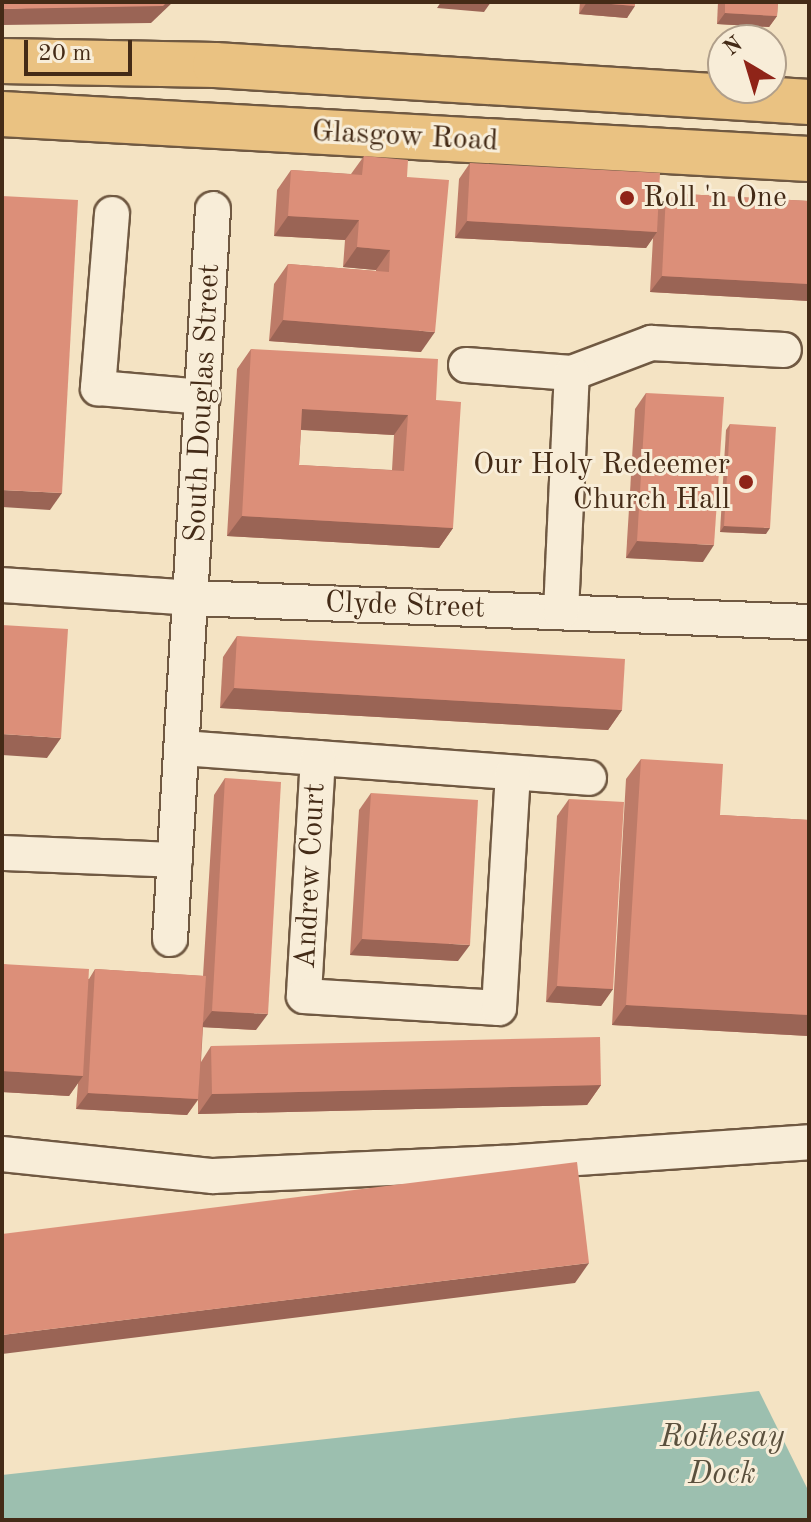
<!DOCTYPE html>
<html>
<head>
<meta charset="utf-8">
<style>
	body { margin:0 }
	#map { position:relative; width:811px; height:1522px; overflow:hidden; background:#f4e3c3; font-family:"Old Standard TT",serif }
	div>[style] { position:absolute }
	.water>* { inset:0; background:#9cbfaf }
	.roads { filter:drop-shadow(2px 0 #705942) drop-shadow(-2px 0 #705942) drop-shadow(0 2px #705942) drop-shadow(0 -2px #705942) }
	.minor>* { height:34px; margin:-17px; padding:0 17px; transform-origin:17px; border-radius:17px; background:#f8edd8 }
	.major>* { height:44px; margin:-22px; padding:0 22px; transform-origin:22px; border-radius:22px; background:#eac282 }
	.wall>* { inset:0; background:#bd7b68 }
	.shaded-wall>* { inset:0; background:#9a6455 }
	.building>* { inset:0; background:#dc8f79 }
	.dots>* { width:22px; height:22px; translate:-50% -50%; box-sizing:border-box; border:4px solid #f8edd8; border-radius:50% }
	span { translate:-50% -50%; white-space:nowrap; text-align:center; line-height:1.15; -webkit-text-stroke:6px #f8edd8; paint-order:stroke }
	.street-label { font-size:30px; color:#442b17 }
	.poi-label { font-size:30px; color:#442b17 }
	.left { translate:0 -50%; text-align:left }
	.right { translate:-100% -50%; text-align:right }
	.water-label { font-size:32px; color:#5a503d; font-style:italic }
	.frame { position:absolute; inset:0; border:4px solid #442b17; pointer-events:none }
	.north { position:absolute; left:707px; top:24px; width:80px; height:80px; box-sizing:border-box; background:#f8edd8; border:2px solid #b09f8b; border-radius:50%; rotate:322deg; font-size:22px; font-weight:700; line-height:32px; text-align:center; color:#442b17 }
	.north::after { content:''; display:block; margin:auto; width:28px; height:36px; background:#8f2418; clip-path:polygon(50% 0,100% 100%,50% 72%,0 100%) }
	.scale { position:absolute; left:24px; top:40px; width:108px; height:36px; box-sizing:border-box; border:4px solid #442b17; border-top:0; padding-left:10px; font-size:24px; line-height:28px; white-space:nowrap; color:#442b17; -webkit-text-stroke:6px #f8edd8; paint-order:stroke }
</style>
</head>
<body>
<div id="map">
	<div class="water">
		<i style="clip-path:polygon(759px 1391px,809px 1492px,809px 1520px,2px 1520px,2px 1475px)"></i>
	</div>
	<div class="roads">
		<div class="minor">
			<i style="left:112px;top:214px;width:175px;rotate:94.6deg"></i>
			<i style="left:98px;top:388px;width:105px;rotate:4.9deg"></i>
			<i style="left:466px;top:365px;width:106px;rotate:4.3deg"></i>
			<i style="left:572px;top:373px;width:85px;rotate:-20.8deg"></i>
			<i style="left:651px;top:343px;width:133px;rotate:3deg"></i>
			<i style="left:2px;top:585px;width:190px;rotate:3.9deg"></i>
			<i style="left:192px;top:598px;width:617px;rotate:2.23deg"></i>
			<i style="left:561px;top:612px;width:239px;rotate:-87.4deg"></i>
			<i style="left:182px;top:748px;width:408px;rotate:4.2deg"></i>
			<i style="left:318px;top:758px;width:238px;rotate:93.4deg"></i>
			<i style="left:304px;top:996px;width:195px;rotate:3.5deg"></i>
			<i style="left:499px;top:1008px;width:235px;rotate:-86.6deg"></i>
			<i style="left:2px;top:853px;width:173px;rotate:2.3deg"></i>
			<i style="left:170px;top:939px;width:731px;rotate:-86.63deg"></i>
			<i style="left:2px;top:1154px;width:212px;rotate:6deg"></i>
			<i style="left:213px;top:1176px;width:291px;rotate:-2.6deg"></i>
			<i style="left:504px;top:1163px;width:306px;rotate:-3.9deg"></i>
		</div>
		<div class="major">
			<i style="left:2px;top:61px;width:213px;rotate:1.1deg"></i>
			<i style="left:215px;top:65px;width:595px;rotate:3.56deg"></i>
			<i style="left:2px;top:114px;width:808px;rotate:3.19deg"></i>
		</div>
	</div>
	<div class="wall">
		<i style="clip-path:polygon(580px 2px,635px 2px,627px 18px,579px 14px)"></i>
		<i style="clip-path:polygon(718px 2px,778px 2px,777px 16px,769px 27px,717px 24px)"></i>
		<i style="clip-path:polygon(364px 156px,407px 177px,421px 352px,269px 341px,274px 284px,288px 264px,376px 271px,376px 270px,343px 267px,345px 240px,274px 236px,277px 190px,291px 170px,351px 174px)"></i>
		<i style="clip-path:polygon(470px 163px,659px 204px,666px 193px,809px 201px,809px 301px,650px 292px,653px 238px,646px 248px,455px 238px,459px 179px)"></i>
		<i style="clip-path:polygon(evenodd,251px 349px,436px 400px,453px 528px,439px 548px,227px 536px,237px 369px,251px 349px,301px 430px,394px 435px,392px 470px,299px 465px,301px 430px)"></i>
		<i style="clip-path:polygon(646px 393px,703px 562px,626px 558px,635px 409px)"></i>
		<i style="clip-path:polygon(730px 424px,766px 534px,720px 532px,726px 430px)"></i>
		<i style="clip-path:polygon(237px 636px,622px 710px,608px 730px,220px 708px,223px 657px)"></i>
		<i style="clip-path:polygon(641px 759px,720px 815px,809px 820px,809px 1036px,612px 1025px,626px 779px)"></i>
		<i style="clip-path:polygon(225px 778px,256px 1030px,203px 1027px,201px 1062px,211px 1046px,601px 1085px,587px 1105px,198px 1114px,198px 1100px,187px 1115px,76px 1109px,78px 1083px,69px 1096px,2px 1092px,2px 964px,89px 979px,95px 969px,203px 976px,214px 795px)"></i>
		<i style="clip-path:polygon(371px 793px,458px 961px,350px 955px,359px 810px)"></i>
		<i style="clip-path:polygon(569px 799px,613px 989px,601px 1006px,546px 1002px,557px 816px)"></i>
	</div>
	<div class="shaded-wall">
		<i style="clip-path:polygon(173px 2px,151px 23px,2px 25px,2px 9px)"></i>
		<i style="clip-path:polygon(441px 2px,491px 2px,484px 12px,437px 8px)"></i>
		<i style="clip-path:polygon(587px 2px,635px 6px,627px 18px,579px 14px)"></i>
		<i style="clip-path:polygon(725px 13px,777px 16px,769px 27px,717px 24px)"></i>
		<i style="clip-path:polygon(288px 216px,359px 220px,345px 240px,274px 236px)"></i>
		<i style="clip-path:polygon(467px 221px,657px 232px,646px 248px,455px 238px)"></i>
		<i style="clip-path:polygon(357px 247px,390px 250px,376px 270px,343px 267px)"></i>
		<i style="clip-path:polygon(662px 276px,809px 284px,809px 301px,650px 292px)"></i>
		<i style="clip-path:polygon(283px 320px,435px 332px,421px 352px,269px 341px)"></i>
		<i style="clip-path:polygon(302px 409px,408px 415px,394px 435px,288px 429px)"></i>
		<i style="clip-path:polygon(2px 490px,62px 493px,50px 510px,2px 507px)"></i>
		<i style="clip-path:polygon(242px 516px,453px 528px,439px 548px,227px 536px)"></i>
		<i style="clip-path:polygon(724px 526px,770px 528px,766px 534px,720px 532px)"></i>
		<i style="clip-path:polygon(637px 541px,714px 545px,703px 562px,626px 558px)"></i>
		<i style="clip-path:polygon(234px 688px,622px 710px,608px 730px,220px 708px)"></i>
		<i style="clip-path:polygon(2px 734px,61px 738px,47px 758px,2px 755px)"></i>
		<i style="clip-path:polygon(362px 939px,470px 945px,458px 961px,350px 955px)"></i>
		<i style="clip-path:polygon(557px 986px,613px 989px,601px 1006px,546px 1002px)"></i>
		<i style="clip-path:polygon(626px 1005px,809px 1015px,809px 1036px,612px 1025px)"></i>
		<i style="clip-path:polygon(212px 1011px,268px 1014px,256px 1030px,200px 1027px)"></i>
		<i style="clip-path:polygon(2px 1071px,83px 1076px,69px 1096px,2px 1092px)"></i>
		<i style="clip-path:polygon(601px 1085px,587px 1105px,198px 1114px,212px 1094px)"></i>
		<i style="clip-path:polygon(88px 1093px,198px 1099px,187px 1115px,76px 1109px)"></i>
		<i style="clip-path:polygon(589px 1263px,575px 1283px,2px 1354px,2px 1335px)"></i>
	</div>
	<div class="building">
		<i style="clip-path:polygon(2px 2px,167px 2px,163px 6px,2px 9px)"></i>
		<i style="clip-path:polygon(587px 2px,635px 2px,635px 6px)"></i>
		<i style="clip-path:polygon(725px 2px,778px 2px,777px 16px,725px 13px)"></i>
		<i style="clip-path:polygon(364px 156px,408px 160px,407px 177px,449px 180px,435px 332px,283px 320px,288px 264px,389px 272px,390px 250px,357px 247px,359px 220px,288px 216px,291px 170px,362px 175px)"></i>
		<i style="clip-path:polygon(470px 163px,660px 173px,657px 232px,467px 221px)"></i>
		<i style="clip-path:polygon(666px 193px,809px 201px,809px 284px,662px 276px)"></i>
		<i style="clip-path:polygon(2px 196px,78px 200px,62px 493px,2px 490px)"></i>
		<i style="clip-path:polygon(evenodd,251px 349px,438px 359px,436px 400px,461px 402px,453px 528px,242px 516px,251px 349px,302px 409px,408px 415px,404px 471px,299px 465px,302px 409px)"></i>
		<i style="clip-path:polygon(646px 393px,724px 397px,714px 545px,637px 541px)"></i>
		<i style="clip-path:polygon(730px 424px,776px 427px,770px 528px,724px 526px)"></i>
		<i style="clip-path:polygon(2px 625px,68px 629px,61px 738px,2px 734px)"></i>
		<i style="clip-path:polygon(237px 636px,625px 659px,622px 710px,234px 688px)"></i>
		<i style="clip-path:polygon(641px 759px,723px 764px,720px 815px,809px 820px,809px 1015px,626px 1005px)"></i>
		<i style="clip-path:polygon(225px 778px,281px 782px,268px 1014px,212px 1011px)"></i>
		<i style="clip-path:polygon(371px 793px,478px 800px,470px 945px,362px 939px)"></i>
		<i style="clip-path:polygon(569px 799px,624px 802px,613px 989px,557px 986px)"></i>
		<i style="clip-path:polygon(2px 964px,89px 969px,83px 1076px,2px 1071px)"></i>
		<i style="clip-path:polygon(95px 969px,206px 976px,198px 1099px,88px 1093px)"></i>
		<i style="clip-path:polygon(600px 1037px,601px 1085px,212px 1094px,211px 1046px)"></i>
		<i style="clip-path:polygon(577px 1162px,589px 1263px,2px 1335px,2px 1234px)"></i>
	</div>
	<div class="dots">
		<i style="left:627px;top:198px;background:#8f2418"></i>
		<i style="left:746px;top:482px;background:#8f2418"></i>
	</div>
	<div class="street-label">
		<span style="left:405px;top:137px;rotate:3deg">Glasgow Road</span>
		<span style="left:203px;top:403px;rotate:-87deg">South Douglas Street</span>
		<span style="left:405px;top:606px;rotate:2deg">Clyde Street</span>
		<span style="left:311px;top:876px;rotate:-87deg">Andrew Court</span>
	</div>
	<div class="poi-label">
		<span class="left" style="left:643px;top:198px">Roll 'n One</span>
		<span class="right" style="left:730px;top:482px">Our Holy Redeemer<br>Church Hall</span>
	</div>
	<div class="water-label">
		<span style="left:722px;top:1457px">Rothesay<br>Dock</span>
	</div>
	<div class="frame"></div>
	<div class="north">N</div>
	<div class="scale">20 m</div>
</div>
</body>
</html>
